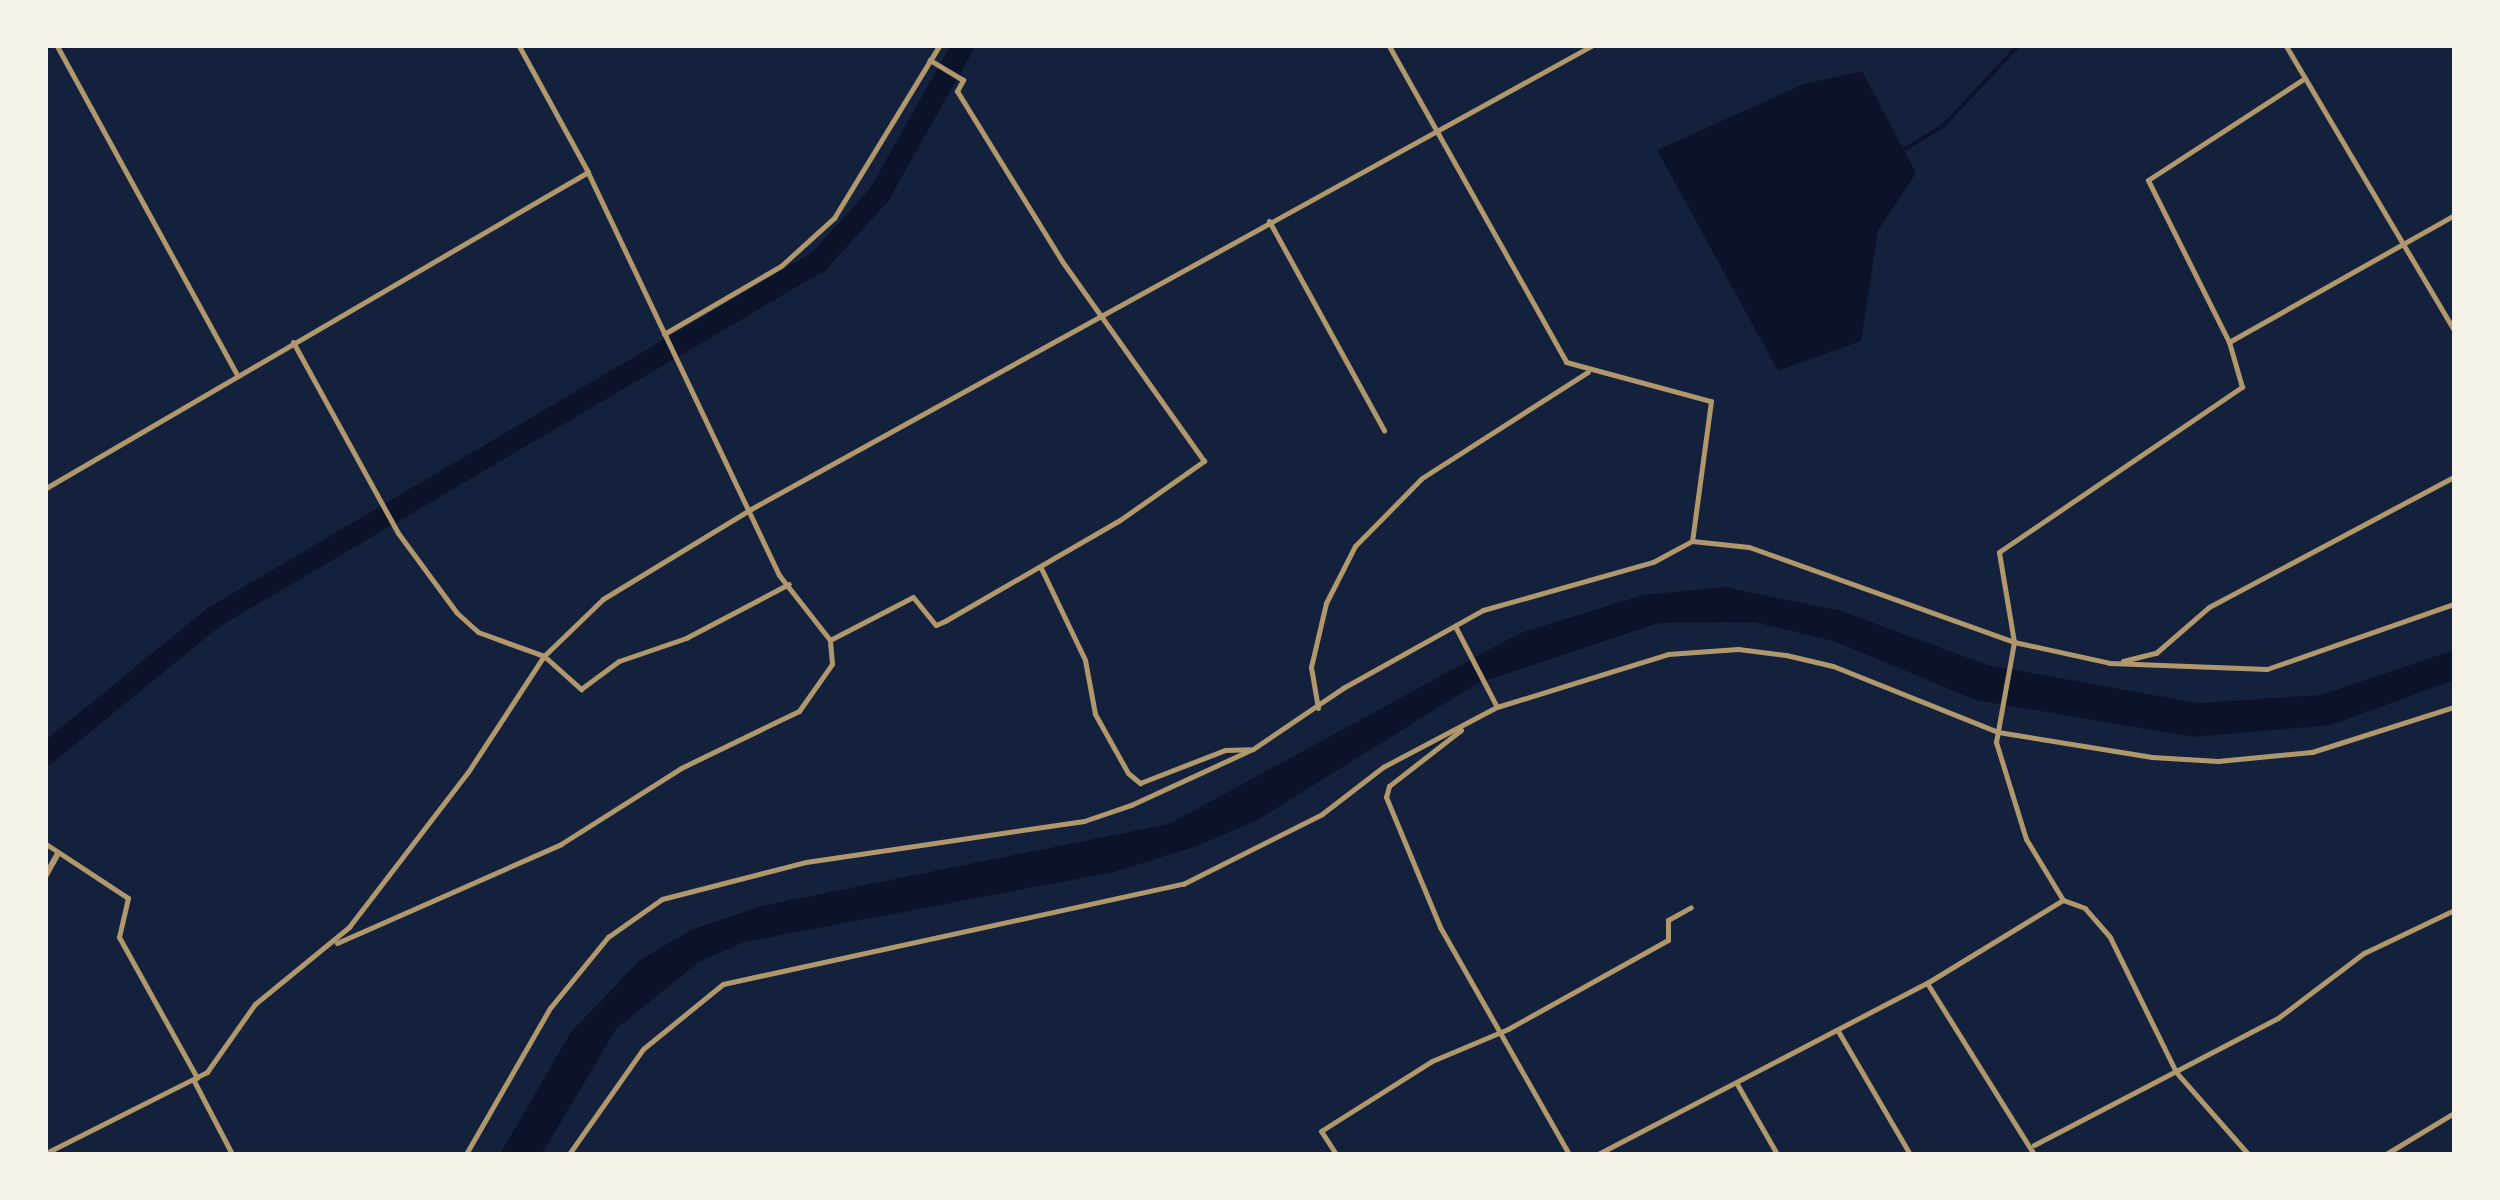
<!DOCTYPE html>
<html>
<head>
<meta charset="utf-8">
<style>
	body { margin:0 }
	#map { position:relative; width:2500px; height:1200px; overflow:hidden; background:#14213d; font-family:"Exo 2",sans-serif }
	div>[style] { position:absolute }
	.water>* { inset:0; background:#0b132b }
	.stream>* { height:4px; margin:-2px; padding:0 2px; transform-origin:2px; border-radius:2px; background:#0b132b }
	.river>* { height:22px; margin:-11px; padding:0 11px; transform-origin:11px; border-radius:11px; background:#0b132b }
	.minor>* { height:5px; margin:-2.5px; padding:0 2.5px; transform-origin:2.5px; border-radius:2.5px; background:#b1986c }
	.tertiary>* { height:6px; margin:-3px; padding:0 3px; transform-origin:3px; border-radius:3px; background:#b1986c }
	span { translate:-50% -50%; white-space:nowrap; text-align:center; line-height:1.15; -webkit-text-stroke:8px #f6f1e7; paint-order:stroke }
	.frame { position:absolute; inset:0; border:48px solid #f6f1e7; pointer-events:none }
</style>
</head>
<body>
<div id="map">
	<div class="water">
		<i style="clip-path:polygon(1862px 71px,1916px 173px,1878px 231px,1861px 341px,1778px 371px,1657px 150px,1804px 84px)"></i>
		<i style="clip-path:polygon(1725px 587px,1841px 611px,1988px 665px,2197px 703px,2321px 695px,2454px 650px,2454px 680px,2331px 725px,2192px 737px,1976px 700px,1833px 641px,1754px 622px,1658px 623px,1476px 684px,1256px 821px,1197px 846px,1114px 872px,744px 942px,699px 962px,616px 1029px,542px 1154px,500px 1154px,571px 1032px,640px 960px,691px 930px,761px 906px,1169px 824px,1520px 633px,1643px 595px)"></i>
	</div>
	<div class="stream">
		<i style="left:1900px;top:152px;width:50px;rotate:-31.2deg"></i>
		<i style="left:1943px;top:126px;width:110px;rotate:-46.8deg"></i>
	</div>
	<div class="river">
		<i style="left:46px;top:754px;width:217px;rotate:-39.2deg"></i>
		<i style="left:214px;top:617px;width:702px;rotate:-30.47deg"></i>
		<i style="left:819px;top:261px;width:89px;rotate:-47.7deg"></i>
		<i style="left:879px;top:195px;width:171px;rotate:-60.6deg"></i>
	</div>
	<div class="minor">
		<i style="left:57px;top:46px;width:376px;rotate:61.3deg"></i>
		<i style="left:1389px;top:46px;width:362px;rotate:60.7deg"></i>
		<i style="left:1566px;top:362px;width:150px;rotate:15.1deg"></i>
		<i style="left:1711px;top:401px;width:141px;rotate:97.7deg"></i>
		<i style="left:2286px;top:46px;width:330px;rotate:59.4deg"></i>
		<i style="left:1269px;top:221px;width:239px;rotate:61.2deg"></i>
		<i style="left:664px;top:334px;width:135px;rotate:-30.2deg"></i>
		<i style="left:781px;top:266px;width:72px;rotate:-42.2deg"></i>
		<i style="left:834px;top:218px;width:202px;rotate:-58.6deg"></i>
		<i style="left:293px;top:342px;width:218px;rotate:61.2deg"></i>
		<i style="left:398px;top:533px;width:99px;rotate:53.6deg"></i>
		<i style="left:457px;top:613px;width:28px;rotate:42deg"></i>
		<i style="left:478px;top:632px;width:70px;rotate:20deg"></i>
		<i style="left:544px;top:656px;width:50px;rotate:41.7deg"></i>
		<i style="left:581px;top:689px;width:47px;rotate:-36.4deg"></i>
		<i style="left:619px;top:661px;width:71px;rotate:-18.9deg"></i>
		<i style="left:686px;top:638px;width:116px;rotate:-27.7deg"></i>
		<i style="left:2229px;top:342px;width:258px;rotate:-29.4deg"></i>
		<i style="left:46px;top:488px;width:627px;rotate:-30.24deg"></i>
		<i style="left:1041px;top:568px;width:102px;rotate:64.4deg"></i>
		<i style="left:1085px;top:660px;width:55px;rotate:79.5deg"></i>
		<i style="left:1095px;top:714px;width:68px;rotate:60.8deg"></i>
		<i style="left:1128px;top:773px;width:16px;rotate:40deg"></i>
		<i style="left:1140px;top:783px;width:91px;rotate:-21.2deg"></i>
		<i style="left:1225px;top:750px;width:24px;rotate:-2deg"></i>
		<i style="left:1455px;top:626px;width:91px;rotate:62.6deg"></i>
		<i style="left:830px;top:640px;width:93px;rotate:-27.4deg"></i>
		<i style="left:913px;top:597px;width:36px;rotate:51deg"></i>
		<i style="left:936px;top:625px;width:10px;rotate:-24deg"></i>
		<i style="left:945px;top:621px;width:202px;rotate:-30deg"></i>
		<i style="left:1120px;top:520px;width:103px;rotate:-35.1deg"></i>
		<i style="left:1204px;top:461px;width:245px;rotate:-125.4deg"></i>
		<i style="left:1062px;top:261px;width:200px;rotate:-121.7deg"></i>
		<i style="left:957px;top:91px;width:13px;rotate:-61deg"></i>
		<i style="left:963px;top:80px;width:39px;rotate:-149deg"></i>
		<i style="left:2123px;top:661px;width:34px;rotate:-14deg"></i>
		<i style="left:2156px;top:653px;width:70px;rotate:-41deg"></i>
		<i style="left:2209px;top:607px;width:277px;rotate:-28deg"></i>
		<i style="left:1318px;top:708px;width:42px;rotate:-99.7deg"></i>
		<i style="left:1311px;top:667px;width:66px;rotate:-76.8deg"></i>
		<i style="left:1326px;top:603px;width:64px;rotate:-63deg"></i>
		<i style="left:1355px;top:546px;width:95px;rotate:-45.4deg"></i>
		<i style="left:1422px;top:478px;width:197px;rotate:-32.6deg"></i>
		<i style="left:1461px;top:730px;width:91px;rotate:142.1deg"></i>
		<i style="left:1389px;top:786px;width:11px;rotate:105deg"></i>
		<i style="left:1386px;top:797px;width:141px;rotate:67.4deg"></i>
		<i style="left:1440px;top:927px;width:261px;rotate:60.4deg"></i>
		<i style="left:46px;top:844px;width:98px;rotate:33.4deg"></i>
		<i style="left:128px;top:898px;width:40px;rotate:103deg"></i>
		<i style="left:119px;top:937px;width:161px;rotate:61deg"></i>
		<i style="left:337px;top:943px;width:245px;rotate:-23.8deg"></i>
		<i style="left:561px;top:844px;width:142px;rotate:-32.3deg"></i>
		<i style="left:681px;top:768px;width:131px;rotate:-25.8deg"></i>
		<i style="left:799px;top:711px;width:57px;rotate:-54.9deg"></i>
		<i style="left:832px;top:664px;width:24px;rotate:-95deg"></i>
		<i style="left:830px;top:640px;width:83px;rotate:-128.1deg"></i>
		<i style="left:779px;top:575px;width:446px;rotate:-115.4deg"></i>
		<i style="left:588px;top:172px;width:144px;rotate:-118.7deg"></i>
		<i style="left:1927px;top:983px;width:202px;rotate:58deg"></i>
		<i style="left:1838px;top:1031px;width:143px;rotate:59.7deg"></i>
		<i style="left:194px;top:1081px;width:82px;rotate:62.5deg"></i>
		<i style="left:1737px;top:1084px;width:81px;rotate:60.3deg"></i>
		<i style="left:2034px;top:1145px;width:275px;rotate:-27.5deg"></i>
		<i style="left:2278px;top:1018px;width:108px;rotate:-37.1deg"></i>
		<i style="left:2364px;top:953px;width:100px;rotate:-25.5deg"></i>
		<i style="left:46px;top:1153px;width:180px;rotate:-26.7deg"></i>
		<i style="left:207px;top:1072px;width:83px;rotate:-54.8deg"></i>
		<i style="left:255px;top:1004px;width:122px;rotate:-39.3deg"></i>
		<i style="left:349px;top:927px;width:195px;rotate:-52.5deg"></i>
		<i style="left:468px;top:772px;width:139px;rotate:-56.8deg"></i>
		<i style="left:544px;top:656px;width:82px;rotate:-44deg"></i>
		<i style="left:603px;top:599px;width:173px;rotate:-31.3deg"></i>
		<i style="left:751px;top:509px;width:959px;rotate:-28.86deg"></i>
		<i style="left:466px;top:1154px;width:168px;rotate:-60.1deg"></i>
		<i style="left:550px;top:1008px;width:92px;rotate:-50.8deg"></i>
		<i style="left:608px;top:937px;width:66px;rotate:-35.1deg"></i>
		<i style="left:662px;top:899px;width:149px;rotate:-14.4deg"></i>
		<i style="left:806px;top:862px;width:281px;rotate:-8.4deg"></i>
		<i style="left:1084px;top:821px;width:50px;rotate:-18.8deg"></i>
		<i style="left:1131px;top:805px;width:134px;rotate:-24.7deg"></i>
		<i style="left:1253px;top:749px;width:109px;rotate:-34.1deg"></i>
		<i style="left:1343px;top:688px;width:160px;rotate:-29.1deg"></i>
		<i style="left:1483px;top:610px;width:177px;rotate:-15.8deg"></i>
		<i style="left:1653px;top:562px;width:44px;rotate:-28.3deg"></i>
		<i style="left:1692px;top:541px;width:57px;rotate:6deg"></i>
		<i style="left:1749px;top:547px;width:282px;rotate:19.7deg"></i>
		<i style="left:2014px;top:642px;width:98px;rotate:12.3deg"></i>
		<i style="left:2110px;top:663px;width:157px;rotate:2.2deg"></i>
		<i style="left:2267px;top:669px;width:198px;rotate:-19.2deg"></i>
		<i style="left:569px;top:1154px;width:128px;rotate:-54.8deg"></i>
		<i style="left:643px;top:1049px;width:103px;rotate:-39.1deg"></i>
		<i style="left:723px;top:984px;width:471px;rotate:-12.3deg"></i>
		<i style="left:1183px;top:884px;width:156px;rotate:-26.7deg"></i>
		<i style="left:1322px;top:814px;width:77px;rotate:-37.6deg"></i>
		<i style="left:1383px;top:767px;width:129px;rotate:-27.8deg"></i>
		<i style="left:1497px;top:707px;width:179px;rotate:-17.2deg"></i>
		<i style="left:1668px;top:654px;width:70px;rotate:-4.1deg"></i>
		<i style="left:1738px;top:649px;width:48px;rotate:7.1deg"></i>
		<i style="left:1786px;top:655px;width:48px;rotate:13.2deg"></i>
		<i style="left:1833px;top:666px;width:178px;rotate:21.8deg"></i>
		<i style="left:1998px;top:732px;width:156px;rotate:9.2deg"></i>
		<i style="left:2152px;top:757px;width:66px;rotate:3.5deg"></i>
		<i style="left:2218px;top:761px;width:94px;rotate:-5.5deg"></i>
		<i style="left:2312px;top:752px;width:149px;rotate:-17.6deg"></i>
		<i style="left:1336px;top:1154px;width:27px;rotate:-123deg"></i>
		<i style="left:1321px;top:1131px;width:131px;rotate:-32.2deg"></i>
		<i style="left:1432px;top:1061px;width:82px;rotate:-22.8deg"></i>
		<i style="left:1508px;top:1029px;width:183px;rotate:-29.1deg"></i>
		<i style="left:1668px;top:940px;width:20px;rotate:-90deg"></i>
		<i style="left:1668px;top:920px;width:26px;rotate:-29deg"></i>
		<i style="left:1598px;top:1154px;width:371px;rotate:-27.5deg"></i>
		<i style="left:1927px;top:983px;width:159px;rotate:-31.4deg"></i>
		<i style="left:2248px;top:1154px;width:109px;rotate:-131.3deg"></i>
		<i style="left:2176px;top:1072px;width:150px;rotate:-116.1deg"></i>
		<i style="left:2110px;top:937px;width:38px;rotate:-131deg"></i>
		<i style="left:2085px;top:908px;width:23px;rotate:-160deg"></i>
		<i style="left:2063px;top:900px;width:71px;rotate:-121.2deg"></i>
		<i style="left:2026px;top:839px;width:102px;rotate:-107.2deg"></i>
		<i style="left:1996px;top:742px;width:102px;rotate:-79.8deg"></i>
		<i style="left:2014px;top:642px;width:91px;rotate:-99.5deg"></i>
		<i style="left:1999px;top:552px;width:294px;rotate:-34.2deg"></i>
		<i style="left:2242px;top:387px;width:47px;rotate:-106.1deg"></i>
		<i style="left:2229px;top:342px;width:181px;rotate:-116.6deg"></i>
		<i style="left:2148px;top:180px;width:187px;rotate:-33deg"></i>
		<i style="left:2386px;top:1154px;width:79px;rotate:-31.1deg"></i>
	</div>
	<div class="tertiary">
		<i style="left:46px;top:875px;width:23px;rotate:-61deg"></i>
	</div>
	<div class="frame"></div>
</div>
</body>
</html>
